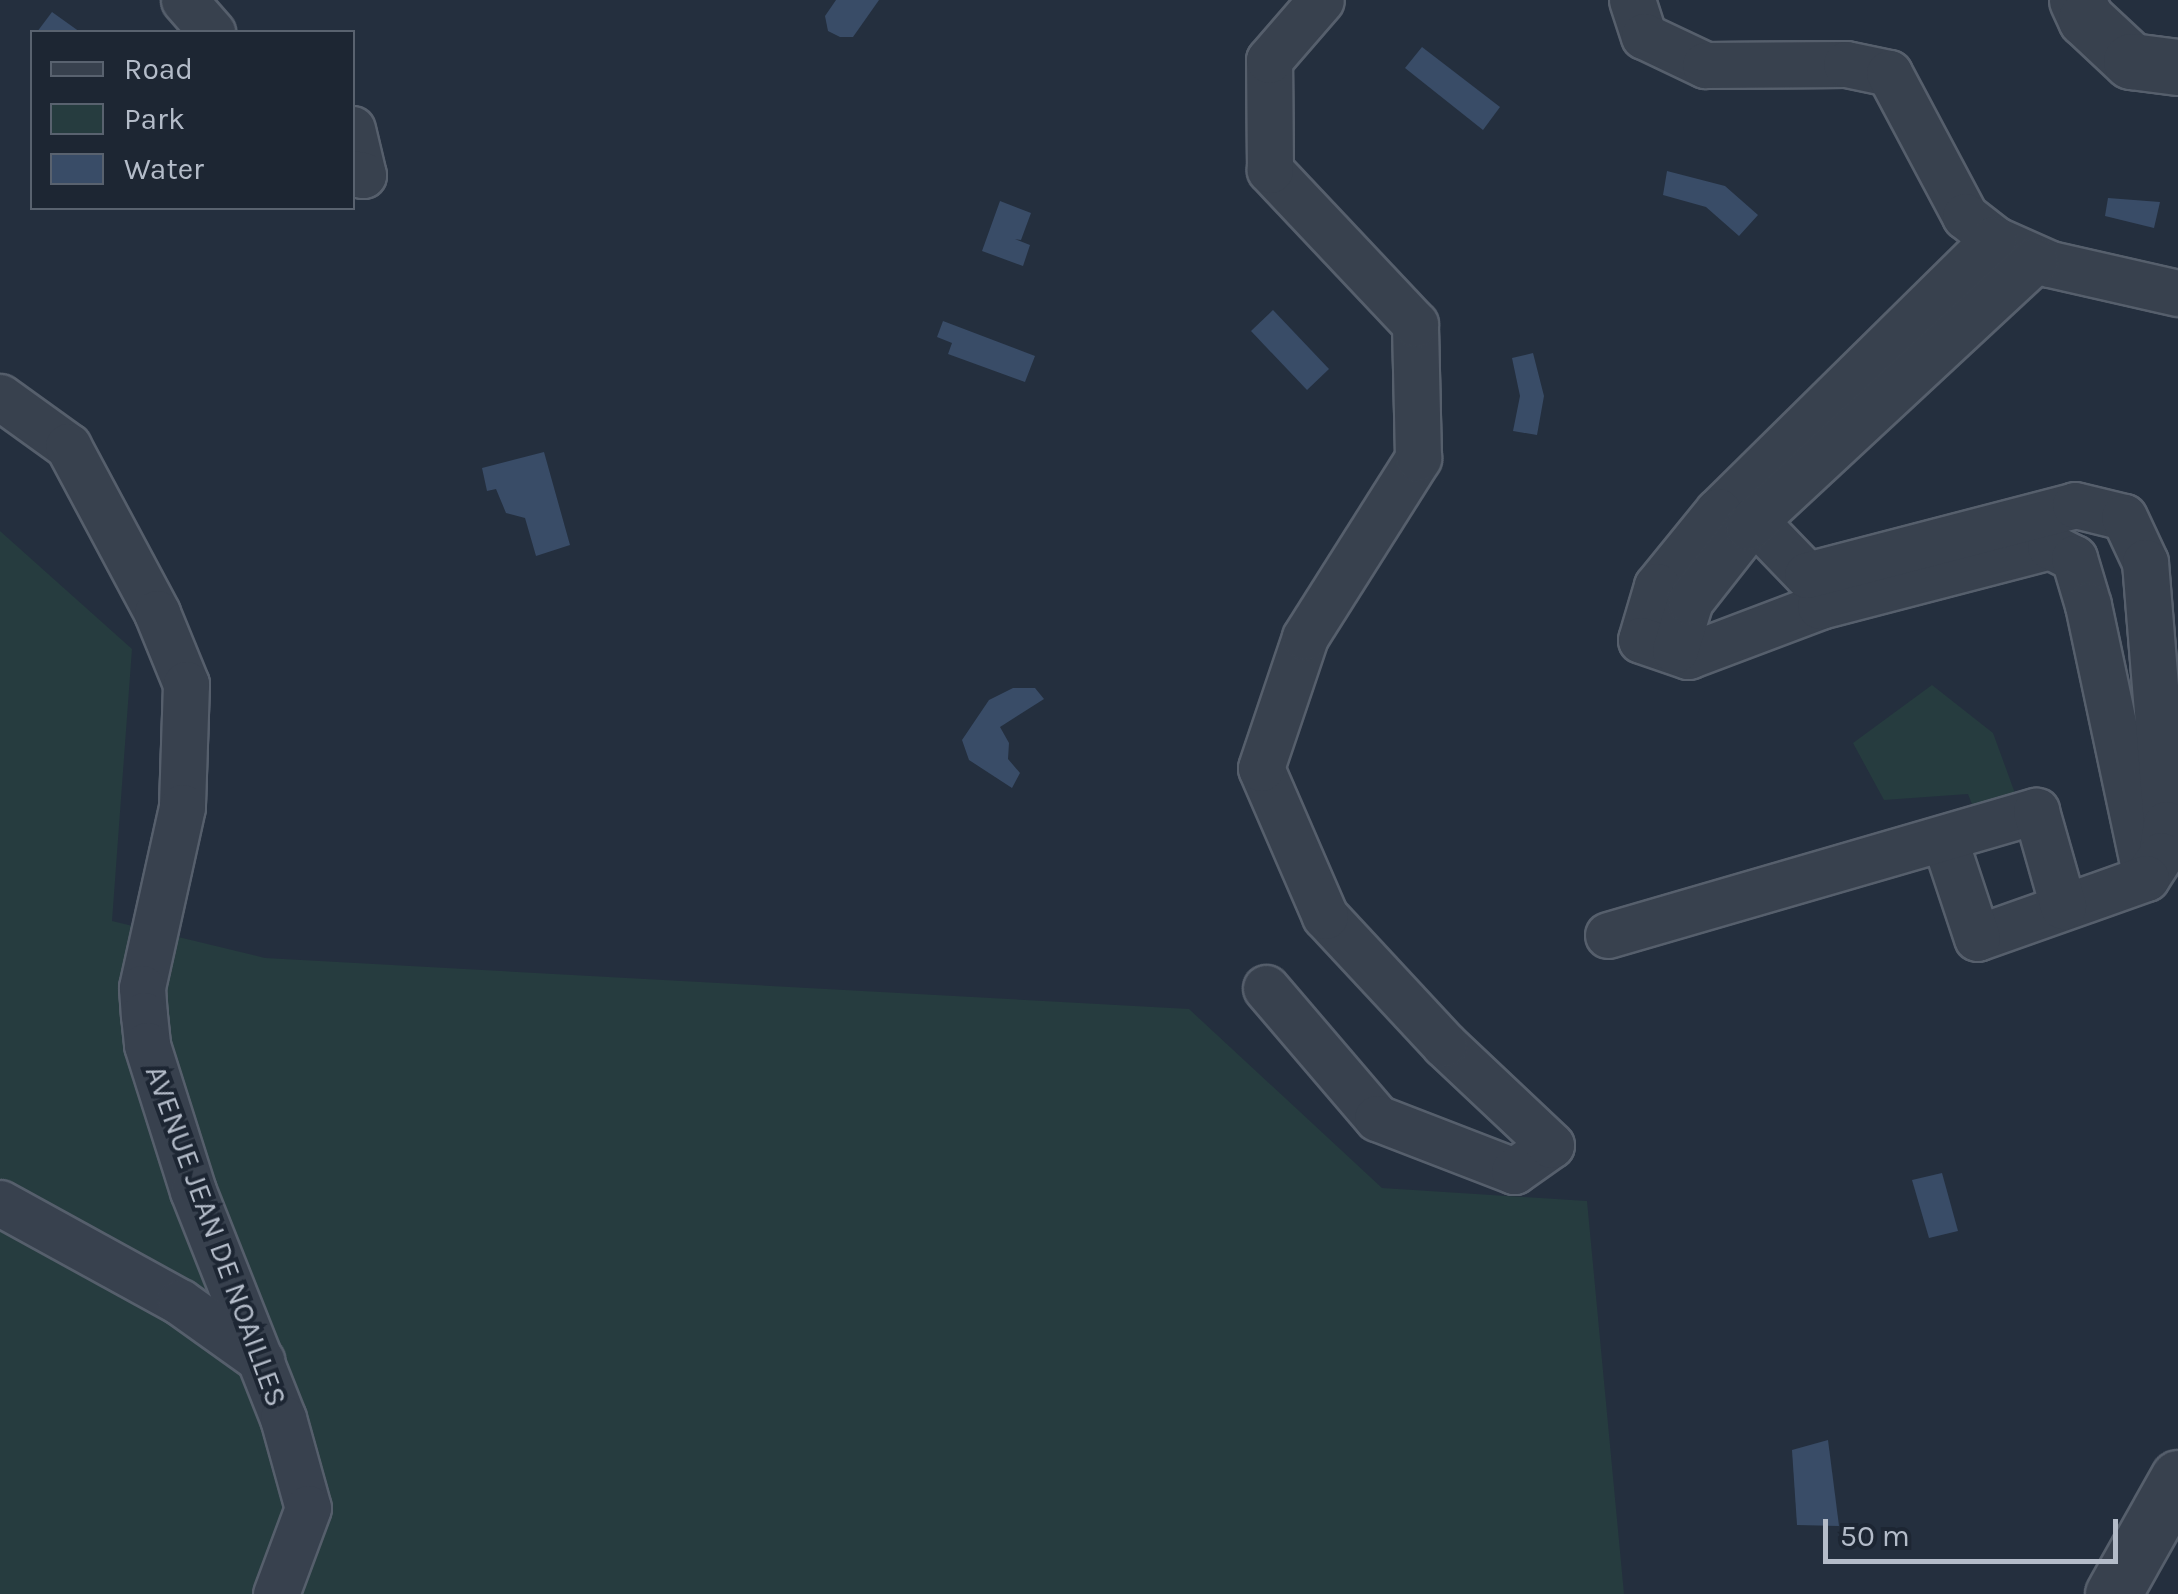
<!DOCTYPE html>
<html>
<head>
<meta charset="utf-8">
<style>
	body { margin:0 }
	#map { position:relative; width:2178px; height:1594px; overflow:hidden; background:#242f3e; font-family:Karla,sans-serif }
	div>[style] { position:absolute }
	.green>* { inset:0; background:#263c3f }
	.water>* { inset:0; background:#394c67 }
	.roads { filter:drop-shadow(2px 0 #565f6c) drop-shadow(-2px 0 #565f6c) drop-shadow(0 2px #565f6c) drop-shadow(0 -2px #565f6c) }
	.minor>* { height:45px; margin:-22.5px; padding:0 22.5px; transform-origin:22.5px; border-radius:22.5px; background:#38414e }
	.tertiary>* { height:55px; margin:-27.5px; padding:0 27.5px; transform-origin:27.5px; border-radius:27.5px; background:#38414e }
	span { translate:-50% -50%; white-space:nowrap; text-align:center; line-height:1.15; -webkit-text-stroke:8px #1d2633; paint-order:stroke }
	.street-label { font-size:30px; color:#b4bcc9 }
	.legend { position:absolute; left:30px; top:30px; width:325px; height:180px; box-sizing:border-box; background:#1d2633; border:2px solid #59626f; margin:0; padding:12px 18px; list-style:none; font-size:30px; color:#b4bcc9 }
	.legend li { display:flex; align-items:center; gap:20px; height:50px }
	.legend b { width:50px; border:2px solid #59626f }
	.scale { position:absolute; left:1823px; top:1519px; width:295px; height:45px; box-sizing:border-box; border:5px solid #b4bcc9; border-top:0; padding-left:12px; font-size:30px; line-height:35px; white-space:nowrap; color:#b4bcc9; -webkit-text-stroke:8px #1d2633; paint-order:stroke }
</style>
</head>
<body>
<div id="map">
	<div class="green">
		<i style="clip-path:polygon(0 531px,132px 649px,112px 921px,265px 958px,1189px 1009px,1382px 1188px,1587px 1201px,1624px 1594px,0 1594px)"></i>
		<i style="clip-path:polygon(1932px 685px,1993px 733px,2016px 796px,1973px 807px,1968px 794px,1884px 800px,1853px 743px)"></i>
	</div>
	<div class="water">
		<i style="clip-path:polygon(836px 0,879px 0,853px 37px,840px 37px,828px 31px,825px 16px)"></i>
		<i style="clip-path:polygon(52px 12px,80px 32px,37px 32px)"></i>
		<i style="clip-path:polygon(1422px 47px,1500px 107px,1483px 130px,1405px 68px)"></i>
		<i style="clip-path:polygon(1667px 171px,1725px 186px,1758px 215px,1739px 236px,1706px 207px,1663px 195px)"></i>
		<i style="clip-path:polygon(2108px 198px,2160px 202px,2154px 228px,2105px 216px)"></i>
		<i style="clip-path:polygon(1000px 201px,1031px 213px,1021px 240px,1015px 239px,1030px 245px,1023px 266px,982px 251px)"></i>
		<i style="clip-path:polygon(1273px 310px,1329px 369px,1307px 390px,1251px 331px)"></i>
		<i style="clip-path:polygon(943px 321px,1035px 356px,1025px 382px,948px 354px,952px 343px,937px 337px)"></i>
		<i style="clip-path:polygon(1533px 353px,1544px 396px,1537px 435px,1513px 431px,1520px 396px,1512px 358px)"></i>
		<i style="clip-path:polygon(544px 452px,570px 545px,536px 556px,525px 518px,506px 513px,496px 489px,487px 491px,482px 468px)"></i>
		<i style="clip-path:polygon(1013px 688px,1035px 688px,1044px 699px,1000px 727px,1009px 743px,1008px 759px,1020px 773px,1012px 788px,969px 760px,962px 740px,989px 700px)"></i>
		<i style="clip-path:polygon(1942px 1173px,1958px 1231px,1929px 1238px,1912px 1180px)"></i>
		<i style="clip-path:polygon(1828px 1440px,1839px 1526px,1797px 1525px,1792px 1450px)"></i>
	</div>
	<div class="roads">
		<div class="minor">
			<i style="left:184px;top:0;width:43px;rotate:48.8deg"></i>
			<i style="left:1632px;top:0;width:38px;rotate:72deg"></i>
			<i style="left:1644px;top:36px;width:68px;rotate:25.4deg"></i>
			<i style="left:1705px;top:65px;width:141px;rotate:-0.4deg"></i>
			<i style="left:1846px;top:64px;width:44px;rotate:11.8deg"></i>
			<i style="left:1889px;top:73px;width:162px;rotate:62deg"></i>
			<i style="left:1965px;top:216px;width:37px;rotate:38deg"></i>
			<i style="left:1994px;top:239px;width:61px;rotate:24.1deg"></i>
			<i style="left:2050px;top:264px;width:131px;rotate:12.8deg"></i>
			<i style="left:352px;top:129px;width:47px;rotate:76.6deg"></i>
			<i style="left:363px;top:175px;width:11px;rotate:-170deg"></i>
			<i style="left:1994px;top:239px;width:388px;rotate:135.4deg"></i>
			<i style="left:1718px;top:511px;width:97px;rotate:129.1deg"></i>
			<i style="left:1657px;top:586px;width:56px;rotate:106.5deg"></i>
			<i style="left:1641px;top:640px;width:50px;rotate:18.8deg"></i>
			<i style="left:1688px;top:656px;width:141px;rotate:-20.7deg"></i>
			<i style="left:1820px;top:606px;width:238px;rotate:-14.6deg"></i>
			<i style="left:2050px;top:546px;width:27px;rotate:27deg"></i>
			<i style="left:2074px;top:558px;width:49px;rotate:73.4deg"></i>
			<i style="left:2088px;top:605px;width:279px;rotate:78deg"></i>
			<i style="left:0;top:397px;width:84px;rotate:35.8deg"></i>
			<i style="left:68px;top:446px;width:189px;rotate:61.9deg"></i>
			<i style="left:157px;top:613px;width:77px;rotate:67.8deg"></i>
			<i style="left:186px;top:684px;width:123px;rotate:91.9deg"></i>
			<i style="left:182px;top:807px;width:185px;rotate:102.5deg"></i>
			<i style="left:142px;top:988px;width:27px;rotate:86deg"></i>
			<i style="left:144px;top:1015px;width:30px;rotate:84deg"></i>
			<i style="left:147px;top:1045px;width:153px;rotate:72.5deg"></i>
			<i style="left:193px;top:1191px;width:244px;rotate:68.4deg"></i>
			<i style="left:283px;top:1418px;width:93px;rotate:74.5deg"></i>
			<i style="left:308px;top:1508px;width:92px;rotate:110.4deg"></i>
			<i style="left:1754px;top:520px;width:76px;rotate:46.1deg"></i>
			<i style="left:1807px;top:575px;width:277px;rotate:-14.6deg"></i>
			<i style="left:2075px;top:505px;width:50px;rotate:13.8deg"></i>
			<i style="left:2124px;top:517px;width:50px;rotate:65deg"></i>
			<i style="left:2145px;top:562px;width:263px;rotate:85.4deg"></i>
			<i style="left:2166px;top:824px;width:31px;rotate:99deg"></i>
			<i style="left:2161px;top:855px;width:27px;rotate:123deg"></i>
			<i style="left:2146px;top:878px;width:179px;rotate:160.5deg"></i>
			<i style="left:1977px;top:938px;width:102px;rotate:-108.3deg"></i>
			<i style="left:1675px;top:650px;width:51px;rotate:-73deg"></i>
			<i style="left:1690px;top:601px;width:94px;rotate:-51.9deg"></i>
			<i style="left:1748px;top:527px;width:392px;rotate:-42.9deg"></i>
			<i style="left:1608px;top:935px;width:446px;rotate:-16.2deg"></i>
			<i style="left:2036px;top:811px;width:99px;rotate:74.1deg"></i>
			<i style="left:1266px;top:988px;width:171px;rotate:49.5deg"></i>
			<i style="left:1377px;top:1118px;width:147px;rotate:21.1deg"></i>
			<i style="left:1514px;top:1171px;width:45px;rotate:-35.1deg"></i>
			<i style="left:1551px;top:1145px;width:147px;rotate:-136.7deg"></i>
			<i style="left:1444px;top:1044px;width:175px;rotate:-132.9deg"></i>
			<i style="left:1325px;top:916px;width:161px;rotate:-113.4deg"></i>
			<i style="left:1261px;top:768px;width:138px;rotate:-71.4deg"></i>
			<i style="left:1305px;top:637px;width:212px;rotate:-57.7deg"></i>
			<i style="left:1418px;top:458px;width:134px;rotate:-91.3deg"></i>
			<i style="left:1415px;top:324px;width:212px;rotate:-133.3deg"></i>
			<i style="left:1270px;top:170px;width:110px;rotate:-90.5deg"></i>
			<i style="left:1269px;top:60px;width:79px;rotate:-49.1deg"></i>
			<i style="left:0;top:1203px;width:205px;rotate:28.8deg"></i>
			<i style="left:180px;top:1302px;width:100px;rotate:35.6deg"></i>
		</div>
		<div class="tertiary">
			<i style="left:2077px;top:0;width:21px;rotate:65deg"></i>
			<i style="left:2086px;top:19px;width:62px;rotate:43deg"></i>
			<i style="left:2131px;top:61px;width:47px;rotate:7.3deg"></i>
			<i style="left:2113px;top:1594px;width:133px;rotate:-60.7deg"></i>
		</div>
	</div>
	<div class="street-label">
		<span style="left:216px;top:1236px;rotate:70deg">AVENUE JEAN DE NOAILLES</span>
	</div>
	<ul class="legend">
	<li><b style="height:12px;background:#38414e"></b>Road</li>
	<li><b style="height:28px;background:#263c3f"></b>Park</li>
	<li><b style="height:28px;background:#394c67"></b>Water</li>
	</ul>
	<div class="scale">50 m</div>
</div>
</body>
</html>
